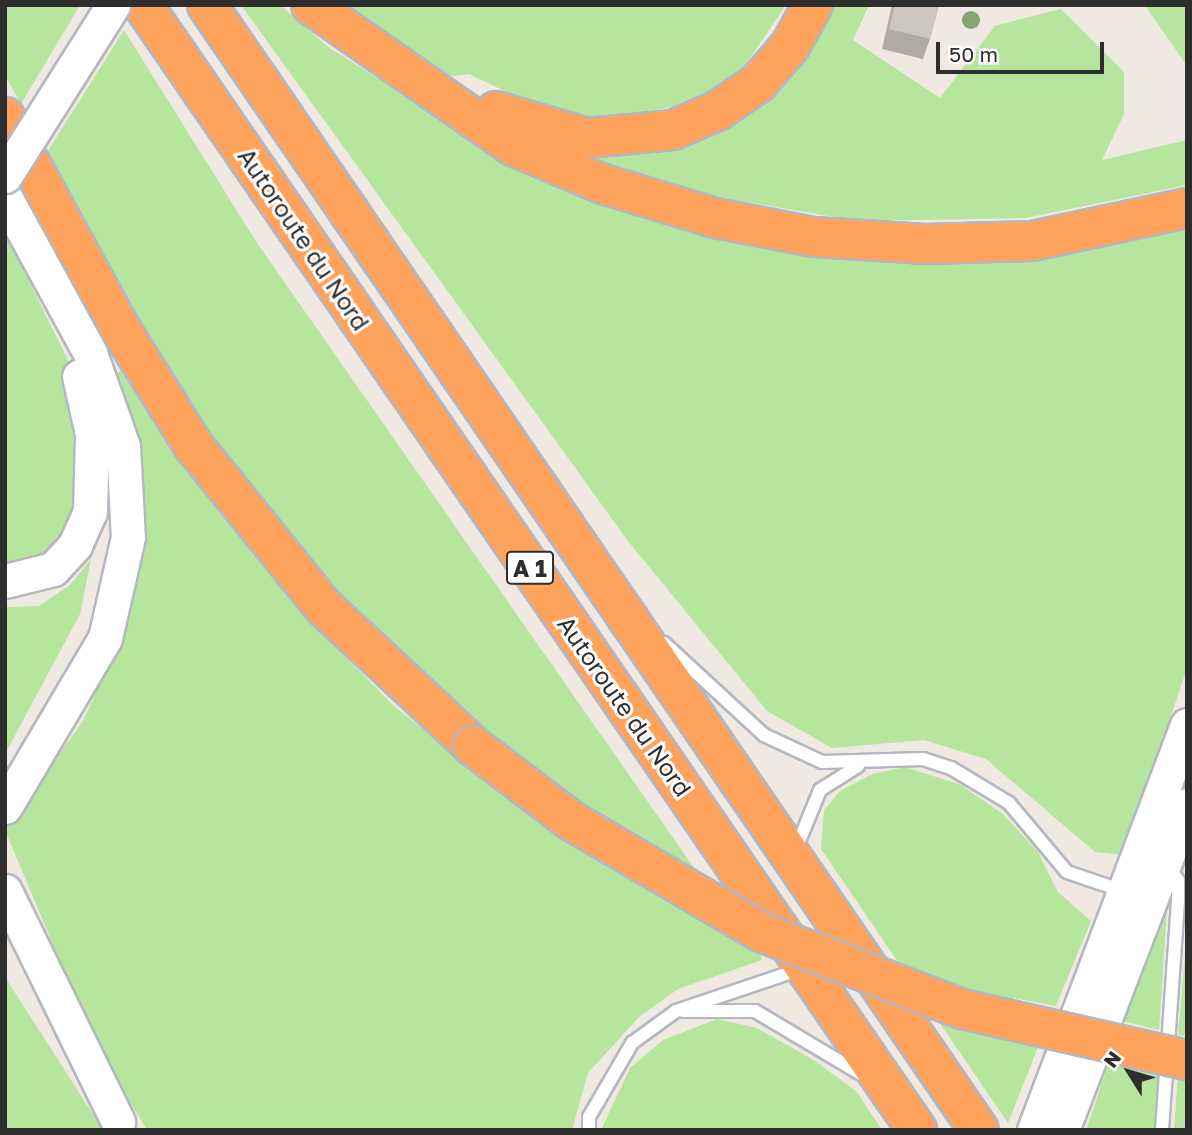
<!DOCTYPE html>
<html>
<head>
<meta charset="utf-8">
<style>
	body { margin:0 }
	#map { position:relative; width:1192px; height:1135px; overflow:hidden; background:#efe9e1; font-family:"Golos Text",sans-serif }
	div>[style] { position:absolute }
	.green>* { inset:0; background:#b6e59e }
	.roads { filter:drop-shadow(2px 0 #b4b7c1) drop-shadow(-2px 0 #b4b7c1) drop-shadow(0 2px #b4b7c1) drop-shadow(0 -2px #b4b7c1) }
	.service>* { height:12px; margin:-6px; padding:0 6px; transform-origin:6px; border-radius:6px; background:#fff }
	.secondary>* { height:33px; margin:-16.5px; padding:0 16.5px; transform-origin:16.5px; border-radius:16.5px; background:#fff }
	.motorway>* { height:38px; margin:-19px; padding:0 19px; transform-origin:19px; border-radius:19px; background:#ffa35c }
	.bridges { filter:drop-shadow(2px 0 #b4b7c1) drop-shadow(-2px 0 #b4b7c1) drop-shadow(0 2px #b4b7c1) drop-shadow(0 -2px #b4b7c1) }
	.secondary-bridge>* { height:33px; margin:-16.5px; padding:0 16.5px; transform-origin:16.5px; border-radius:16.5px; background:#fff }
	.motorway-bridge>* { height:38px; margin:-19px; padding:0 19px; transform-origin:19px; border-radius:19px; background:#ffa35c }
	.trees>* { width:18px; height:18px; margin:-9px; border-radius:50%; background:#84a574 }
	.wall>* { inset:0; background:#afaba4 }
	.building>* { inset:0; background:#cbc7bf }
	span { translate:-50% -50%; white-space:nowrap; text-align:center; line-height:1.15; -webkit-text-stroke:6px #fff; paint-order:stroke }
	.shield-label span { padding:2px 5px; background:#fff; border:2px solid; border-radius:5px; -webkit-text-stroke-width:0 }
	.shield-label { font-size:23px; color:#2e2e2e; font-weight:700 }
	.street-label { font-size:24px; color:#2e2e2e }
	.frame { position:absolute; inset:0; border:7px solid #2e2e2e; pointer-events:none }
	.north { position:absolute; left:1094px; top:1037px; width:70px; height:70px; -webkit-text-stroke:5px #fff; paint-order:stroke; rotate:307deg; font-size:19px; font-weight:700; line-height:28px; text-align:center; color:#2e2e2e }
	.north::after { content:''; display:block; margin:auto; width:24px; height:32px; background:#2e2e2e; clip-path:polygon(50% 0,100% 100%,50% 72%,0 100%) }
	.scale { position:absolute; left:936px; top:42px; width:168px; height:32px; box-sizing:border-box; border:4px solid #2e2e2e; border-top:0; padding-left:9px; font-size:21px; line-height:24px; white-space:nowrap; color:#2e2e2e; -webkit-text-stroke:5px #fff; paint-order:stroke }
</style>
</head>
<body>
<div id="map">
	<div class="green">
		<i style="clip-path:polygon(5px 5px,80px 5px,21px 104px,5px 75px)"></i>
		<i style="clip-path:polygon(241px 5px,280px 5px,328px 47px,504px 157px,590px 195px,1047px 254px,1187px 228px,1187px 668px,1124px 855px,1095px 852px,986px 759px,924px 740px,832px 748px,767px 711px,628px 541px)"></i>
		<i style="clip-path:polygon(342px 5px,786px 5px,744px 67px,694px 101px,636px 116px,559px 117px,469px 74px,445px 77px)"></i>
		<i style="clip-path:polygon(833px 5px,869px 5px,853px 40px,940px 98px,995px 26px,1061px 9px,1124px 72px,1124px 114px,1102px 160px,1187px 140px,1187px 185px,1026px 218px,858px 221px,722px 198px,569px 152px,645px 150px,707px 138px,770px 99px,810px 49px)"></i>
		<i style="clip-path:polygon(1145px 5px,1187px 5px,1187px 66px)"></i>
		<i style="clip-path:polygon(124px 30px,257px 243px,699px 875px,587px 808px,483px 731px,320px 588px,198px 427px,104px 271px,46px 154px)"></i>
		<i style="clip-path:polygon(5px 233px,68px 360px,81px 415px,84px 500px,54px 549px,33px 563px,5px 563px)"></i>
		<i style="clip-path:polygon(123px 369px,177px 458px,328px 639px,394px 706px,483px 777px,758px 949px,762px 960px,678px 989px,639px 1017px,588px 1073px,572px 1130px,147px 1130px,93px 1040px,5px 830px,83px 721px,124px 631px,144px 531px,143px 475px,115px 375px)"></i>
		<i style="clip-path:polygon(91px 559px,80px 614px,5px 754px,5px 607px,39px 606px,70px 585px)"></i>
		<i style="clip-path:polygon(905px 767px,961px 785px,1004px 815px,1038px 852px,1058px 892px,1091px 921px,1056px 1006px,1014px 998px,997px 1035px,1038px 1047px,1008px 1123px,821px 849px,824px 810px,840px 791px,872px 774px)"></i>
		<i style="clip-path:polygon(1167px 909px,1159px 1030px,1122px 1021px)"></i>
		<i style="clip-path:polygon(1187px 933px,1187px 1036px,1178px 1035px)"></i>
		<i style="clip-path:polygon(5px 977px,103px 1130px,5px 1130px)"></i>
		<i style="clip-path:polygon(717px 1019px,757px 1028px,815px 1061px,856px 1091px,882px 1130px,601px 1130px,630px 1068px,663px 1040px)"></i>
		<i style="clip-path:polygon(1109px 1062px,1158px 1071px,1155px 1130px,1086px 1130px)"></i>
		<i style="clip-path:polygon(1178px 1073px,1187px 1073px,1187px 1130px,1174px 1130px)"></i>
	</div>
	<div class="roads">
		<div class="service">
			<i style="left:664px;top:643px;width:136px;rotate:42.6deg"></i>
			<i style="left:764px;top:735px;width:64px;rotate:25deg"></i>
			<i style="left:822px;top:762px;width:101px;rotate:-1.7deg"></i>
			<i style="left:923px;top:759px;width:29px;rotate:18deg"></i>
			<i style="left:951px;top:768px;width:68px;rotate:31.1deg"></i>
			<i style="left:1009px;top:803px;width:90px;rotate:50deg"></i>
			<i style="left:1067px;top:872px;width:56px;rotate:18.8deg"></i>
			<i style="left:795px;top:851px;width:66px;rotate:-67.7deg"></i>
			<i style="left:820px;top:790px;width:45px;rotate:-32.3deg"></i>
			<i style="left:683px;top:1011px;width:72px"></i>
			<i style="left:755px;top:1011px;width:123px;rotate:30.7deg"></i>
			<i style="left:589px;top:1130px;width:13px;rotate:-90deg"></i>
			<i style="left:589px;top:1117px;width:86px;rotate:-59.8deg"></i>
			<i style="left:632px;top:1043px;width:54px;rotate:-36deg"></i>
			<i style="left:676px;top:1011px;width:132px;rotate:-18.6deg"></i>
			<i style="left:1162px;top:1130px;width:231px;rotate:-86deg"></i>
			<i style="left:1178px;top:900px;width:20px;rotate:-90deg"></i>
			<i style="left:1178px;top:880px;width:16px;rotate:-128deg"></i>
		</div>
		<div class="secondary">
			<i style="left:5px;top:197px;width:178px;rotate:61.4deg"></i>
			<i style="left:90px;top:353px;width:99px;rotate:70.5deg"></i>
			<i style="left:123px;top:446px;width:91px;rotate:86.9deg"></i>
			<i style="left:128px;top:537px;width:104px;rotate:102.8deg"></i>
			<i style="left:105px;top:638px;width:196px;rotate:120.6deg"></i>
			<i style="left:5px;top:581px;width:49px;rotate:-14deg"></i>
			<i style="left:53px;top:569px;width:33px;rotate:-47deg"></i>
			<i style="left:75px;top:545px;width:36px;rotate:-66deg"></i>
			<i style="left:90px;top:512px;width:78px;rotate:-88.5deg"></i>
			<i style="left:92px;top:434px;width:59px;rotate:-102.6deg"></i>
			<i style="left:5px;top:891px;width:257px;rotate:63.9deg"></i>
			<i style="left:1034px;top:1130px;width:433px;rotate:-69.3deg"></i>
			<i style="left:1062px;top:1130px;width:348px;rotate:-69deg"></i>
		</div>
		<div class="motorway">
			<i style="left:143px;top:5px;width:1366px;rotate:55.47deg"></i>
			<i style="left:207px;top:5px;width:1364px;rotate:55.54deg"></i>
			<i style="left:311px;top:5px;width:246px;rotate:34.9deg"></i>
			<i style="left:513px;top:146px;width:98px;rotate:22.9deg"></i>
			<i style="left:603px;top:184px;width:117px;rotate:16.9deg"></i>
			<i style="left:715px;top:218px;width:101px;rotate:10.9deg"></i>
			<i style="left:814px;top:237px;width:111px;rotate:3.6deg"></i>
			<i style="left:925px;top:244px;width:107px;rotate:-1.6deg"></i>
			<i style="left:1032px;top:241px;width:158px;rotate:-12deg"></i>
			<i style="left:496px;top:111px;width:95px;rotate:16.5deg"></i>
			<i style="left:587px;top:138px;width:86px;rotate:-5.3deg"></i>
			<i style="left:673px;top:130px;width:48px;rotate:-23.4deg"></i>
			<i style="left:717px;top:111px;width:50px;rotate:-34.3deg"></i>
			<i style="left:758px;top:83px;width:49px;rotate:-49.1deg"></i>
			<i style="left:790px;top:46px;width:47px;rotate:-60.7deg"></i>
			<i style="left:5px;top:117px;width:246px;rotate:61.4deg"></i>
			<i style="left:123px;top:333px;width:132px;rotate:58deg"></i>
			<i style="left:193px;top:445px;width:207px;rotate:51.1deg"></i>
			<i style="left:323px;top:606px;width:205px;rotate:43deg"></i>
		</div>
	</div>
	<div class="bridges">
		<div class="secondary-bridge">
			<i style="left:5px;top:176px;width:202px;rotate:-57.7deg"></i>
		</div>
		<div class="motorway-bridge">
			<i style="left:473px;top:746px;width:122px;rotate:37.3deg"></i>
			<i style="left:570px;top:820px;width:221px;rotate:30.4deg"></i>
			<i style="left:761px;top:932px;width:215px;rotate:21deg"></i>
			<i style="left:962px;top:1009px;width:231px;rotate:12.8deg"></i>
		</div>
	</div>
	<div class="trees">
		<i style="left:971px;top:20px"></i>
	</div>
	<div class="wall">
		<i style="clip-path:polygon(892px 5px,939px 5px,930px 39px,923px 59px,882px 49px)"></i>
	</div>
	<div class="building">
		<i style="clip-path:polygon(895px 5px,939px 5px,930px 39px,889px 29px)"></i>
	</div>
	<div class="shield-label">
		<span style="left:530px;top:568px">A 1</span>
	</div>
	<div class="street-label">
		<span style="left:304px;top:239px;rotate:56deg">Autoroute du Nord</span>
		<span style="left:625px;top:706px;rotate:55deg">Autoroute du Nord</span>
	</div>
	<div class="frame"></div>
	<div class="north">N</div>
	<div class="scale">50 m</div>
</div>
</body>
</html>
